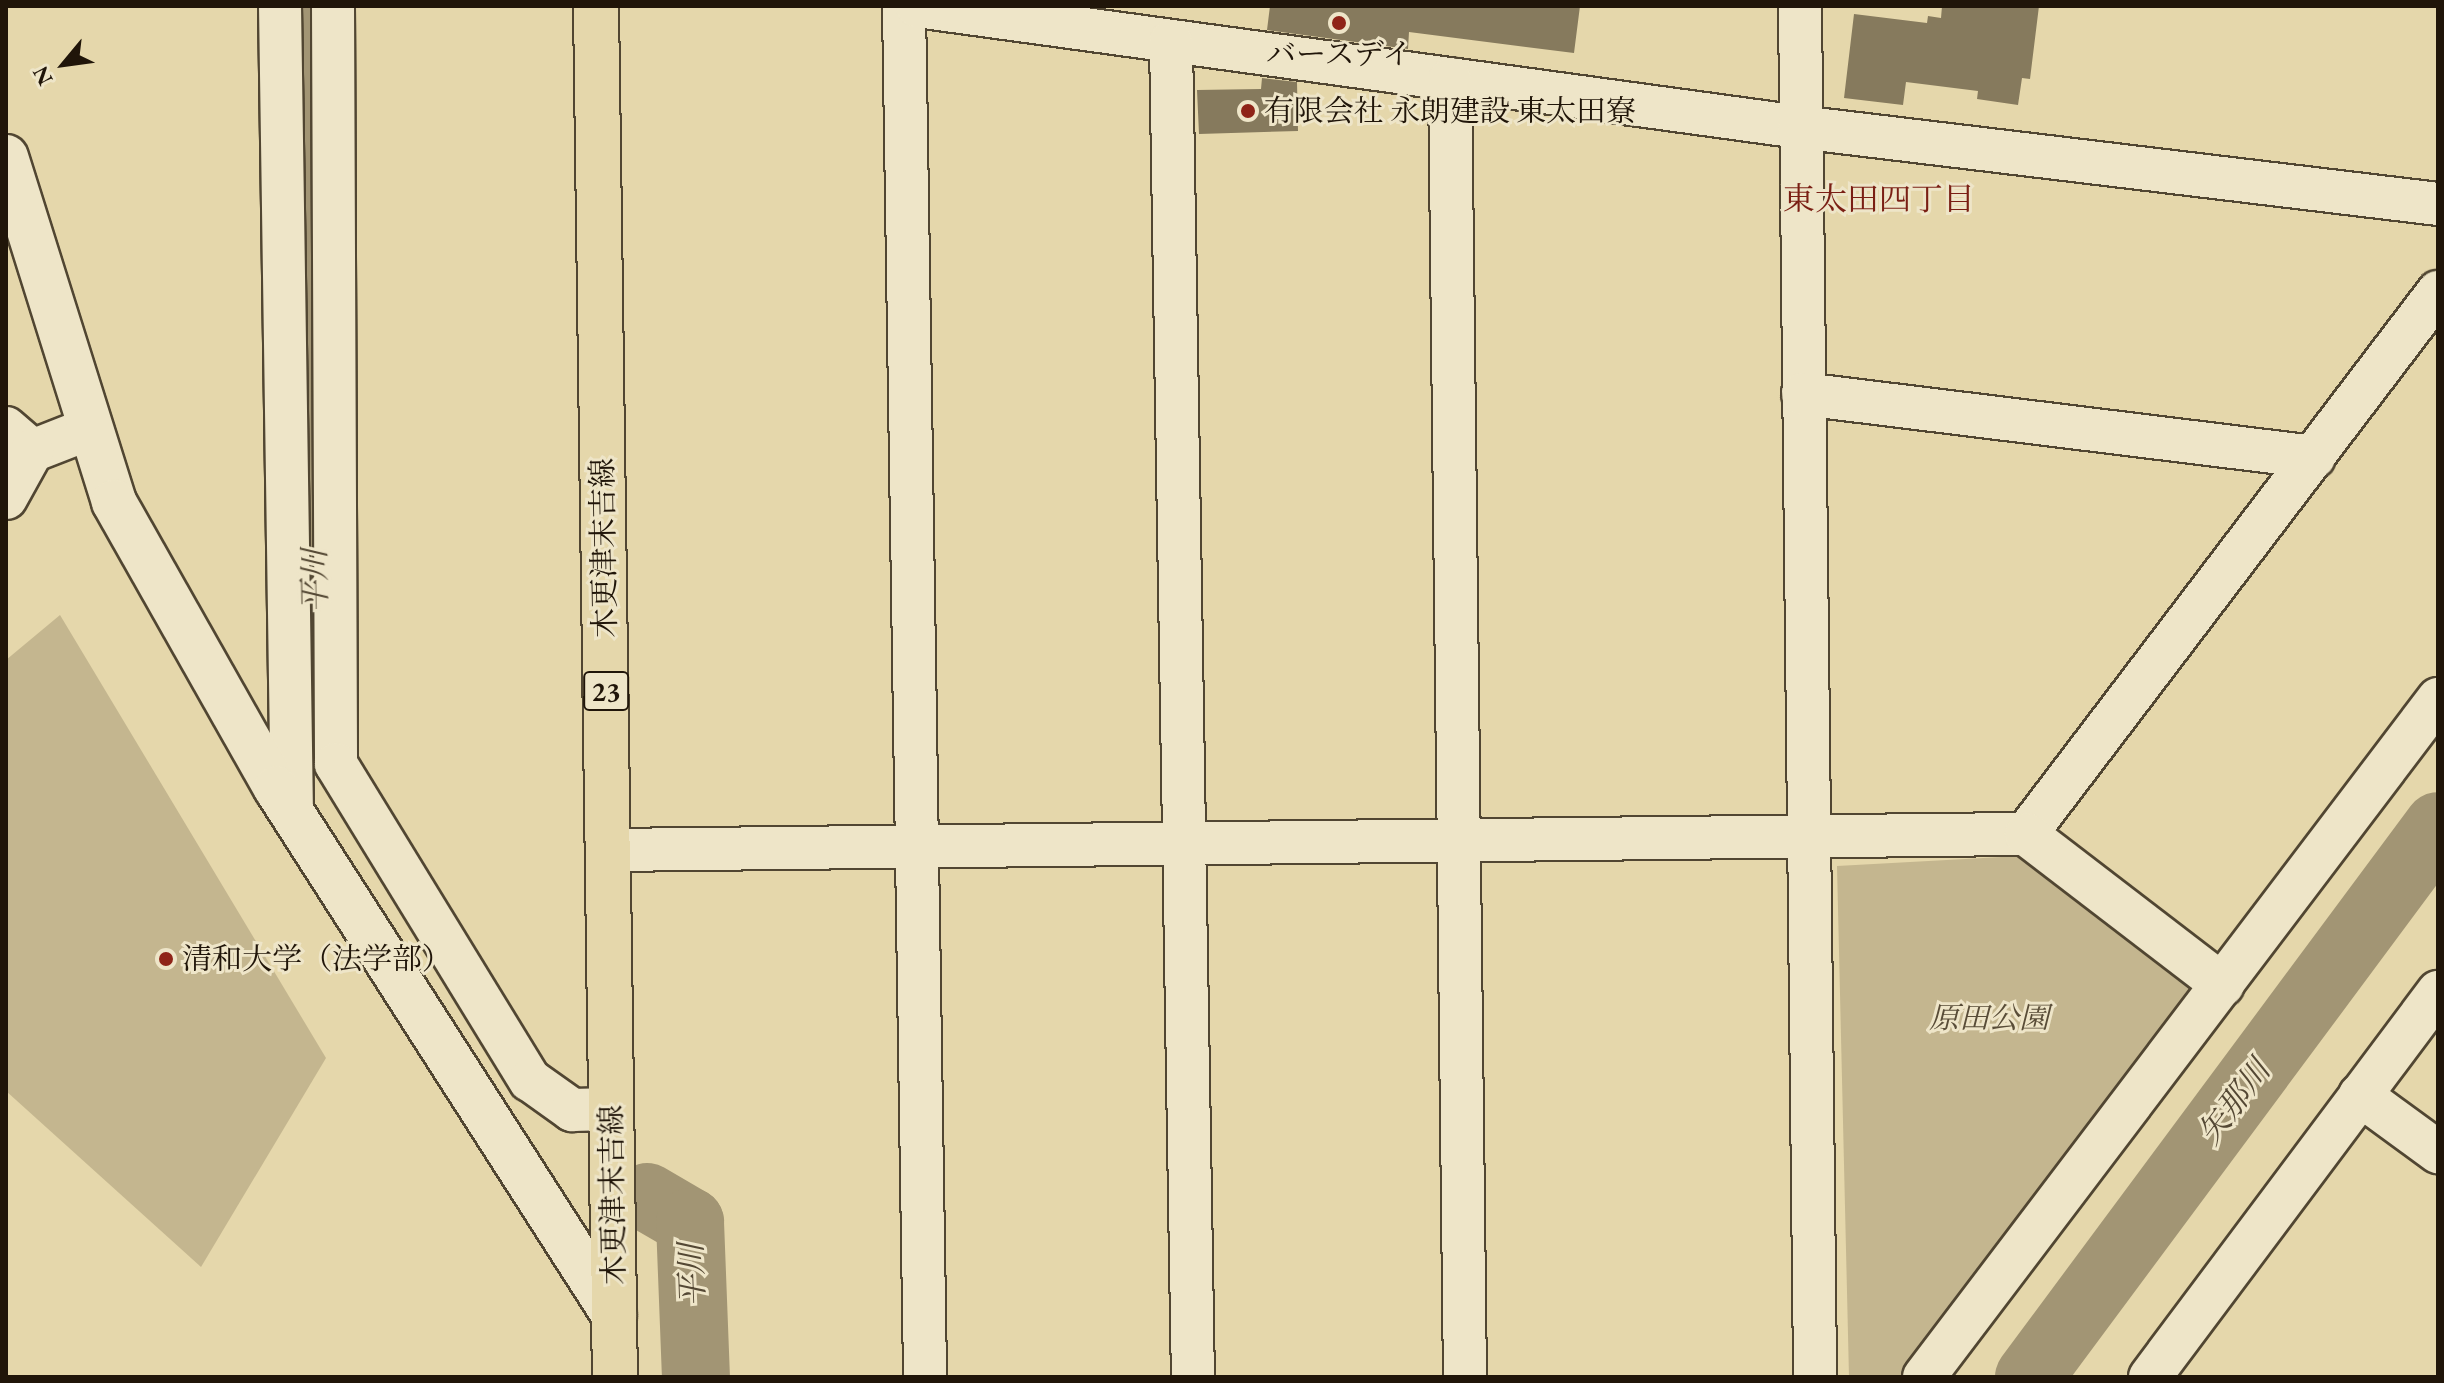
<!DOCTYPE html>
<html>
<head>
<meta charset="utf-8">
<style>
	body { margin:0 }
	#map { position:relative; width:2444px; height:1383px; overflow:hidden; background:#e5d7ab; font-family:"EB Garamond","Noto Serif JP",serif }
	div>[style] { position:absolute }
	.green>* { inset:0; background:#c4b68f }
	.river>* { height:68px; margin:-34px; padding:0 34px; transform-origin:34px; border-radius:34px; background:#a29574 }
	.building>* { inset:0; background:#867a5d }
	.roads { filter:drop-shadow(2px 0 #514632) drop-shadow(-2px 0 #514632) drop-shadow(0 2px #514632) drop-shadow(0 -2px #514632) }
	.street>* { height:42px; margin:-21px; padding:0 21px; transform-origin:21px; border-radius:21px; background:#eee5c8 }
	.secondary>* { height:44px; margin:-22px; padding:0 22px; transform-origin:22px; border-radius:22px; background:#eee5c8 }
	.primary>* { height:44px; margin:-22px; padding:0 22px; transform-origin:22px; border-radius:22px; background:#e5d7ab }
	.dots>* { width:22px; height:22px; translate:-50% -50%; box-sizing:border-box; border:4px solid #eee5c8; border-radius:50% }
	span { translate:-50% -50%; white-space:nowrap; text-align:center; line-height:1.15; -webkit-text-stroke:6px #eee5c8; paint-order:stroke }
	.shield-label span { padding:2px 6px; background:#eee5c8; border:2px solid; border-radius:6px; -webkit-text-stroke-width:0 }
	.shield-label { font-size:28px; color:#201509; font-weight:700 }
	.poi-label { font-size:30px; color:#201509 }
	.left { translate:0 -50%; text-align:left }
	.street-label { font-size:30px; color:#201509 }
	.park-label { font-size:30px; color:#594d38; font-style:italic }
	.neighbourhood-label { font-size:32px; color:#7a1f14 }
	.water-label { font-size:32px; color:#544834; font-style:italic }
	.frame { position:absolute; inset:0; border:8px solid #201509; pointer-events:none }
	.north { position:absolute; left:24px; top:24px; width:80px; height:80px; -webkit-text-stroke:6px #eee5c8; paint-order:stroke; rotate:241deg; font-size:22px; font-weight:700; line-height:32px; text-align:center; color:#201509 }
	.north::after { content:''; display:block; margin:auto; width:28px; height:36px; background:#201509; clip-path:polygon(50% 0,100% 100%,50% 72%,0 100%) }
</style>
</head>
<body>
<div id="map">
	<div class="green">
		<i style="clip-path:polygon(60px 615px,326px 1058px,201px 1267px,6px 1091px,6px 660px)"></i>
		<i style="clip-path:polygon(2020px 856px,2196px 980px,2193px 998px,1902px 1377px,1849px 1377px,1837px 866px)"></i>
	</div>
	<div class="river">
		<i style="left:306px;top:6px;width:619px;rotate:89.07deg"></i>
		<i style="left:647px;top:1197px;width:50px;rotate:30.2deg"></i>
		<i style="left:690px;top:1222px;width:155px;rotate:87.8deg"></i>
		<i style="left:2029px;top:1377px;width:686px;rotate:-53.41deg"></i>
	</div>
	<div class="building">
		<i style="clip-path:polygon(1270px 6px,1580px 6px,1574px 53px,1409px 32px,1408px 49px,1267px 30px)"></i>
		<i style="clip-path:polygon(1942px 6px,2039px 6px,2030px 79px,2022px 78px,2018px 105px,1977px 99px,1978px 91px,1906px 82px,1903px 105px,1844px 98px,1854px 14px,1927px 23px,1928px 16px,1941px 18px)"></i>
		<i style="clip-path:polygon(1262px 78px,1297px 82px,1298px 131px,1199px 134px,1197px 90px,1261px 89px)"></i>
	</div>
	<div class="roads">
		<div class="street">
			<i style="left:280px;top:6px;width:808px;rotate:89.15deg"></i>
			<i style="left:333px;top:6px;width:758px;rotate:89.77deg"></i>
			<i style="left:336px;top:764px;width:371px;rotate:58.5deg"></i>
			<i style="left:530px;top:1080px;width:52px;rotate:35.5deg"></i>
			<i style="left:572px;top:1110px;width:40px;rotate:-1.4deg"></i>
			<i style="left:904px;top:6px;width:1371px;rotate:89.12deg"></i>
			<i style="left:917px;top:6px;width:890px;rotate:7.81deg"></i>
			<i style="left:1799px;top:127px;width:644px;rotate:6.87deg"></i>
			<i style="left:1800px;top:6px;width:1371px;rotate:89.37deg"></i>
			<i style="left:1171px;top:41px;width:1336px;rotate:89.06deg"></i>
			<i style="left:1450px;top:79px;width:1298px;rotate:89.34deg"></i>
			<i style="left:1803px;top:394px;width:515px;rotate:7.03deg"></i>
			<i style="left:6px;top:428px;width:35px;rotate:41deg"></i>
			<i style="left:32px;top:451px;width:60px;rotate:-21.4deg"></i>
			<i style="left:6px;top:498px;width:54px;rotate:-61deg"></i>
			<i style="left:2026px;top:834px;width:681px;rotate:-52.76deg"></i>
			<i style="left:609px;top:850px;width:1417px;rotate:-0.65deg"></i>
			<i style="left:2026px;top:834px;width:248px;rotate:37.5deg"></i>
			<i style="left:2360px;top:1095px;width:97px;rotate:36.2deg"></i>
			<i style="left:1924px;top:1377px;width:851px;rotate:-52.83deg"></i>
			<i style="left:2150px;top:1377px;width:481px;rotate:-53.2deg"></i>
		</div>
		<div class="secondary">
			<i style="left:6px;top:157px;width:362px;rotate:72.6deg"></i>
			<i style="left:114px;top:502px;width:329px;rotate:60.5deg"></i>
			<i style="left:276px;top:788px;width:626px;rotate:57.33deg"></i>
		</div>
		<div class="primary">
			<i style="left:596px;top:6px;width:1371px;rotate:89.21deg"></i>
		</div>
	</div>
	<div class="dots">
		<i style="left:1339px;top:23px;background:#8f2418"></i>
		<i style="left:1248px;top:111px;background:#8f2418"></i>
		<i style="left:166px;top:959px;background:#8f2418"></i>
	</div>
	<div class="shield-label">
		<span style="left:606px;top:691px">23</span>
	</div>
	<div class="poi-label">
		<span style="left:1339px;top:54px">バースデイ</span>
		<span class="left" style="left:1264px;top:111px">有限会社 永朗建設 東太田寮</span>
		<span class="left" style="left:182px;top:959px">清和大学（法学部）</span>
	</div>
	<div class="street-label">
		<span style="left:604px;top:548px;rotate:-91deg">木更津末吉線</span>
		<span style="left:613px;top:1195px;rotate:-91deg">木更津末吉線</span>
	</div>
	<div class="park-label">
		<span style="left:1989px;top:1018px">原田公園</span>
	</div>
	<div class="neighbourhood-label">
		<span style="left:1879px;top:199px">東太田四丁目</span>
	</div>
	<div class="water-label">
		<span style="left:315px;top:581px;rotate:-91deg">平川</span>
		<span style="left:2234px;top:1102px;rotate:-53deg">矢那川</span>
		<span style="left:692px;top:1275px;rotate:-92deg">平川</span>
	</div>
	<div class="frame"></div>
	<div class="north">N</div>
</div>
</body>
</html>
